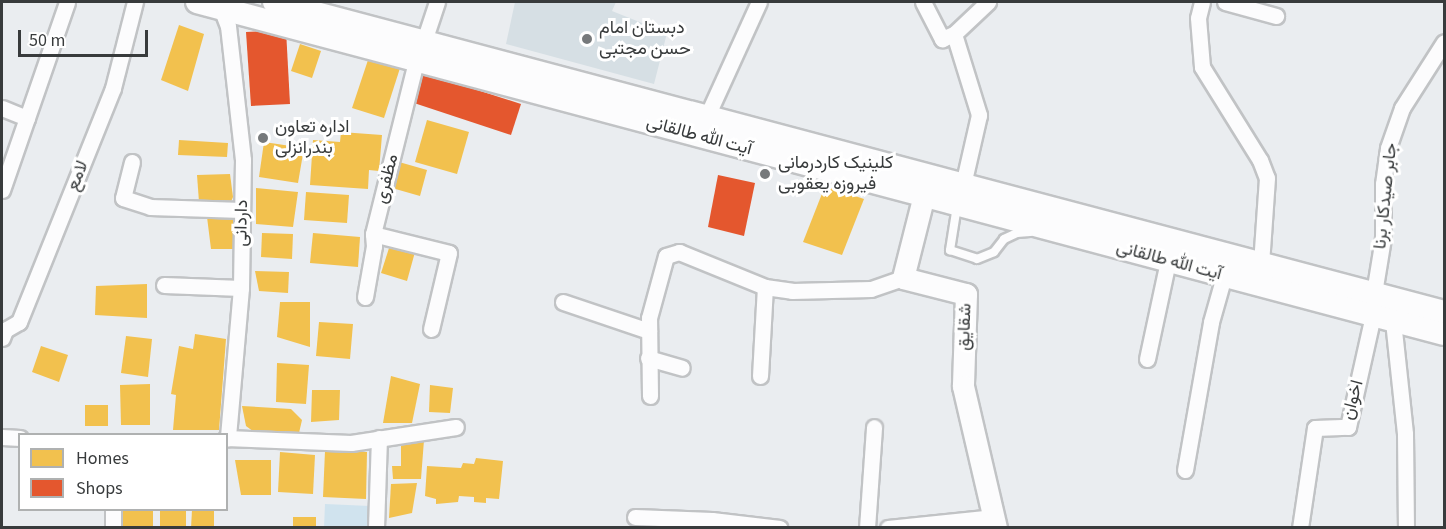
<!DOCTYPE html>
<html>
<head>
<meta charset="utf-8">
<style>
	body { margin:0 }
	#map { position:relative; width:1446px; height:529px; overflow:hidden; background:#eaedf0; font-family:"Source Sans 3",Vazirmatn,sans-serif }
	div>[style] { position:absolute }
	.built>* { inset:0; background:#d6dfe4 }
	.green>* { inset:0; background:#d0e3ee }
	.homes>* { inset:0; background:#f2c14e }
	.shops>* { inset:0; background:#e4572e }
	.roads { filter:drop-shadow(2px 0 #c1c3c5) drop-shadow(-2px 0 #c1c3c5) drop-shadow(0 2px #c1c3c5) drop-shadow(0 -2px #c1c3c5) }
	.lane>* { height:8px; margin:-4px; padding:0 4px; transform-origin:4px; border-radius:4px; background:#fcfcfd }
	.street>* { height:15px; margin:-7.5px; padding:0 7.5px; transform-origin:7.5px; border-radius:7.5px; background:#fcfcfd }
	.secondary>* { height:21px; margin:-10.5px; padding:0 10.5px; transform-origin:10.5px; border-radius:10.5px; background:#fcfcfd }
	.primary>* { height:22px; margin:-11px; padding:0 11px; transform-origin:11px; border-radius:11px; background:#fcfcfd }
	.dots>* { width:16px; height:16px; translate:-50% -50%; box-sizing:border-box; border:3px solid #fff; border-radius:50% }
	span { translate:-50% -50%; white-space:nowrap; text-align:center; line-height:1.15; -webkit-text-stroke:6px #fff; paint-order:stroke }
	.poi-label { font-size:18px; color:#383b3c }
	.left { translate:0 -50%; text-align:left }
	.street-label { font-size:18px; color:#383b3c }
	.frame { position:absolute; inset:0; border:3px solid #383b3c; pointer-events:none }
	.legend { position:absolute; left:18px; top:433px; width:210px; height:78px; box-sizing:border-box; background:#fff; border:2px solid #afb1b1; margin:0; padding:8px 10px; list-style:none; font-size:18px; color:#383b3c }
	.legend li { display:flex; align-items:center; gap:12px; height:30px }
	.legend b { width:30px; border:2px solid #afb1b1 }
	.scale { position:absolute; left:18px; top:30px; width:130px; height:27px; box-sizing:border-box; border:3px solid #383b3c; border-top:0; padding-left:8px; font-size:18px; line-height:21px; white-space:nowrap; color:#383b3c; -webkit-text-stroke:4px #fff; paint-order:stroke }
</style>
</head>
<body>
<div id="map">
	<div class="built">
		<i style="clip-path:polygon(515px 2px,616px 2px,612px 11px,667px 33px,654px 84px,506px 44px)"></i>
	</div>
	<div class="green">
		<i style="clip-path:polygon(325px 504px,370px 506px,369px 527px,324px 528px)"></i>
	</div>
	<div class="homes">
		<i style="clip-path:polygon(179px 25px,204px 34px,188px 91px,161px 80px)"></i>
		<i style="clip-path:polygon(300px 44px,321px 51px,312px 78px,291px 71px)"></i>
		<i style="clip-path:polygon(370px 54px,401px 65px,384px 118px,352px 108px)"></i>
		<i style="clip-path:polygon(427px 120px,469px 132px,457px 174px,415px 162px)"></i>
		<i style="clip-path:polygon(341px 132px,382px 135px,379px 171px,369px 170px,368px 189px,310px 185px,313px 140px,340px 142px)"></i>
		<i style="clip-path:polygon(179px 140px,228px 143px,227px 157px,178px 155px)"></i>
		<i style="clip-path:polygon(264px 142px,304px 148px,298px 183px,259px 177px)"></i>
		<i style="clip-path:polygon(399px 162px,427px 170px,420px 196px,392px 188px)"></i>
		<i style="clip-path:polygon(230px 174px,233px 197px,228px 209px,199px 202px,197px 175px)"></i>
		<i style="clip-path:polygon(825px 186px,864px 199px,842px 255px,803px 242px)"></i>
		<i style="clip-path:polygon(256px 188px,298px 192px,293px 227px,256px 224px)"></i>
		<i style="clip-path:polygon(306px 192px,349px 195px,347px 223px,304px 220px)"></i>
		<i style="clip-path:polygon(207px 217px,235px 217px,235px 249px,211px 249px)"></i>
		<i style="clip-path:polygon(262px 233px,293px 234px,292px 259px,261px 257px)"></i>
		<i style="clip-path:polygon(313px 233px,360px 237px,358px 267px,310px 263px)"></i>
		<i style="clip-path:polygon(390px 245px,415px 252px,407px 281px,381px 273px)"></i>
		<i style="clip-path:polygon(255px 271px,289px 272px,288px 293px,259px 291px)"></i>
		<i style="clip-path:polygon(147px 284px,147px 318px,95px 315px,96px 286px)"></i>
		<i style="clip-path:polygon(280px 302px,310px 302px,310px 347px,277px 337px)"></i>
		<i style="clip-path:polygon(319px 322px,353px 324px,350px 359px,316px 356px)"></i>
		<i style="clip-path:polygon(195px 334px,226px 339px,219px 430px,173px 430px,176px 395px,171px 394px,179px 346px,193px 349px)"></i>
		<i style="clip-path:polygon(126px 336px,152px 339px,148px 377px,121px 373px)"></i>
		<i style="clip-path:polygon(41px 346px,68px 355px,59px 382px,32px 372px)"></i>
		<i style="clip-path:polygon(277px 363px,309px 365px,306px 404px,276px 402px)"></i>
		<i style="clip-path:polygon(391px 376px,420px 384px,412px 423px,383px 423px)"></i>
		<i style="clip-path:polygon(150px 384px,150px 425px,121px 425px,120px 385px)"></i>
		<i style="clip-path:polygon(430px 385px,453px 388px,450px 413px,429px 412px)"></i>
		<i style="clip-path:polygon(312px 390px,340px 390px,339px 420px,311px 422px)"></i>
		<i style="clip-path:polygon(85px 405px,108px 405px,108px 426px,85px 426px)"></i>
		<i style="clip-path:polygon(242px 406px,291px 409px,302px 420px,299px 433px,254px 432px,246px 426px)"></i>
		<i style="clip-path:polygon(401px 440px,424px 440px,421px 479px,393px 479px,392px 466px,401px 466px)"></i>
		<i style="clip-path:polygon(325px 451px,367px 452px,366px 499px,323px 497px)"></i>
		<i style="clip-path:polygon(280px 452px,315px 455px,313px 494px,278px 492px)"></i>
		<i style="clip-path:polygon(476px 458px,503px 461px,499px 499px,486px 498px,486px 503px,474px 502px,474px 497px,459px 496px,458px 502px,436px 504px,436px 499px,425px 496px,427px 466px,461px 468px,463px 463px,474px 464px)"></i>
		<i style="clip-path:polygon(235px 460px,271px 460px,271px 495px,241px 495px)"></i>
		<i style="clip-path:polygon(417px 483px,412px 513px,389px 518px,391px 484px)"></i>
		<i style="clip-path:polygon(123px 510px,153px 510px,153px 528px,123px 528px)"></i>
		<i style="clip-path:polygon(160px 510px,186px 510px,186px 528px,160px 528px)"></i>
		<i style="clip-path:polygon(192px 510px,214px 510px,214px 528px,191px 528px)"></i>
		<i style="clip-path:polygon(293px 517px,316px 517px,316px 528px,293px 528px)"></i>
	</div>
	<div class="shops">
		<i style="clip-path:polygon(286px 30px,290px 104px,251px 106px,246px 32px)"></i>
		<i style="clip-path:polygon(421px 72px,521px 104px,511px 135px,411px 102px)"></i>
		<i style="clip-path:polygon(718px 175px,755px 183px,744px 236px,708px 227px)"></i>
	</div>
	<div class="roads">
		<div class="lane">
			<i style="left:957px;top:206px;width:45px;rotate:99deg"></i>
			<i style="left:950px;top:250px;width:28px;rotate:18deg"></i>
			<i style="left:977px;top:259px;width:18px;rotate:-22deg"></i>
			<i style="left:994px;top:252px;width:16px;rotate:-52deg"></i>
			<i style="left:1004px;top:239px;width:14px;rotate:-25deg"></i>
			<i style="left:1017px;top:233px;width:13px;rotate:-4deg"></i>
		</div>
		<div class="street">
			<i style="left:923px;top:2px;width:42px;rotate:62.8deg"></i>
			<i style="left:942px;top:39px;width:13px;rotate:-23deg"></i>
			<i style="left:954px;top:34px;width:85px;rotate:72.8deg"></i>
			<i style="left:979px;top:115px;width:72px;rotate:102.9deg"></i>
			<i style="left:1202px;top:2px;width:16px;rotate:104deg"></i>
			<i style="left:1198px;top:18px;width:49px;rotate:85.3deg"></i>
			<i style="left:1202px;top:67px;width:110px;rotate:58.1deg"></i>
			<i style="left:1260px;top:160px;width:19px;rotate:69deg"></i>
			<i style="left:1267px;top:178px;width:86px;rotate:94deg"></i>
			<i style="left:1225px;top:2px;width:53px;rotate:15.4deg"></i>
			<i style="left:221px;top:8px;width:19px;rotate:69deg"></i>
			<i style="left:228px;top:26px;width:135px;rotate:83.6deg"></i>
			<i style="left:243px;top:160px;width:128px;rotate:90.9deg"></i>
			<i style="left:241px;top:288px;width:151px;rotate:95deg"></i>
			<i style="left:954px;top:34px;width:47px;rotate:-43.3deg"></i>
			<i style="left:424px;top:41px;width:41px;rotate:-71.6deg"></i>
			<i style="left:2px;top:108px;width:27px;rotate:22deg"></i>
			<i style="left:707px;top:116px;width:125px;rotate:-65.5deg"></i>
			<i style="left:132px;top:162px;width:37px;rotate:104deg"></i>
			<i style="left:123px;top:198px;width:28px;rotate:18deg"></i>
			<i style="left:150px;top:207px;width:92px;rotate:1.9deg"></i>
			<i style="left:2px;top:190px;width:199px;rotate:-70.9deg"></i>
			<i style="left:373px;top:234px;width:78px;rotate:14deg"></i>
			<i style="left:449px;top:253px;width:78px;rotate:103.3deg"></i>
			<i style="left:164px;top:285px;width:77px;rotate:2.2deg"></i>
			<i style="left:1374px;top:293px;width:56px;rotate:-80.7deg"></i>
			<i style="left:1383px;top:238px;width:54px;rotate:-90deg"></i>
			<i style="left:1383px;top:184px;width:36px;rotate:-82deg"></i>
			<i style="left:1388px;top:148px;width:42px;rotate:-70.7deg"></i>
			<i style="left:1402px;top:108px;width:78px;rotate:-57.5deg"></i>
			<i style="left:365px;top:297px;width:52px;rotate:-80deg"></i>
			<i style="left:374px;top:246px;width:12px;rotate:-95deg"></i>
			<i style="left:373px;top:234px;width:178px;rotate:-76deg"></i>
			<i style="left:563px;top:302px;width:91px;rotate:18.6deg"></i>
			<i style="left:1393px;top:321px;width:114px;rotate:83.9deg"></i>
			<i style="left:1405px;top:434px;width:94px;rotate:89.4deg"></i>
			<i style="left:2px;top:338px;width:9px;rotate:-69deg"></i>
			<i style="left:5px;top:330px;width:16px;rotate:-30deg"></i>
			<i style="left:19px;top:322px;width:252px;rotate:-68.1deg"></i>
			<i style="left:113px;top:88px;width:89px;rotate:-75.7deg"></i>
			<i style="left:648px;top:358px;width:35px;rotate:16deg"></i>
			<i style="left:1147px;top:359px;width:100px;rotate:-77.9deg"></i>
			<i style="left:760px;top:376px;width:89px;rotate:-86.8deg"></i>
			<i style="left:650px;top:396px;width:78px;rotate:-90.7deg"></i>
			<i style="left:649px;top:318px;width:64px;rotate:-74.7deg"></i>
			<i style="left:666px;top:256px;width:14px;rotate:-17deg"></i>
			<i style="left:679px;top:252px;width:93px;rotate:22.1deg"></i>
			<i style="left:765px;top:287px;width:27px;rotate:8deg"></i>
			<i style="left:792px;top:291px;width:79px;rotate:-1.5deg"></i>
			<i style="left:871px;top:289px;width:34px;rotate:-19deg"></i>
			<i style="left:2px;top:437px;width:18px;rotate:3deg"></i>
			<i style="left:226px;top:438px;width:125px;rotate:2.3deg"></i>
			<i style="left:351px;top:443px;width:106px;rotate:-8.7deg"></i>
			<i style="left:1185px;top:470px;width:150px;rotate:-80deg"></i>
			<i style="left:1211px;top:322px;width:48px;rotate:-74.2deg"></i>
			<i style="left:635px;top:517px;width:77px;rotate:2.2deg"></i>
			<i style="left:712px;top:520px;width:68px;rotate:6.7deg"></i>
			<i style="left:113px;top:528px;width:18px;rotate:-90deg"></i>
			<i style="left:376px;top:528px;width:90px;rotate:-88.1deg"></i>
			<i style="left:867px;top:528px;width:101px;rotate:-86deg"></i>
			<i style="left:888px;top:528px;width:107px;rotate:-5.9deg"></i>
			<i style="left:1300px;top:528px;width:101px;rotate:-81.5deg"></i>
			<i style="left:1315px;top:428px;width:33px;rotate:-2deg"></i>
			<i style="left:1348px;top:427px;width:115px;rotate:-77.4deg"></i>
		</div>
		<div class="secondary">
			<i style="left:928px;top:179px;width:102px;rotate:104.2deg"></i>
			<i style="left:903px;top:278px;width:65px;rotate:14.3deg"></i>
			<i style="left:966px;top:294px;width:92px;rotate:91.9deg"></i>
			<i style="left:963px;top:386px;width:146px;rotate:76.9deg"></i>
		</div>
		<div class="primary">
			<i style="left:197px;top:2px;width:1290px;rotate:14.91deg"></i>
			<i style="left:274px;top:2px;width:1210px;rotate:14.84deg"></i>
		</div>
	</div>
	<div class="dots">
		<i style="left:587px;top:39px;background:#76797b"></i>
		<i style="left:263px;top:138px;background:#76797b"></i>
		<i style="left:765px;top:174px;background:#76797b"></i>
	</div>
	<div class="poi-label">
		<span class="left" style="left:599px;top:39px">دبستان امام<br>حسن مجتبی</span>
		<span class="left" style="left:275px;top:138px">اداره تعاون<br>بندرانزلی</span>
		<span class="left" style="left:778px;top:174px">کلینیک کاردرمانی<br>فیروزه یعقوبی</span>
	</div>
	<div class="street-label">
		<span style="left:699px;top:136px;rotate:15deg">آیت الله طالقانی</span>
		<span style="left:78px;top:176px;rotate:-68deg">لامع</span>
		<span style="left:387px;top:179px;rotate:-76deg">مظفری</span>
		<span style="left:1386px;top:196px;rotate:-84deg">جابر صیدکار برنا</span>
		<span style="left:242px;top:223px;rotate:-89deg">داردانی</span>
		<span style="left:1169px;top:261px;rotate:15deg">آیت الله طالقانی</span>
		<span style="left:965px;top:327px;rotate:-88deg">شقایق</span>
		<span style="left:1353px;top:400px;rotate:-75deg">اخوان</span>
	</div>
	<div class="frame"></div>
	<ul class="legend">
	<li><b style="height:16px;background:#f2c14e"></b>Homes</li>
	<li><b style="height:16px;background:#e4572e"></b>Shops</li>
	</ul>
	<div class="scale">50 m</div>
</div>
</body>
</html>
